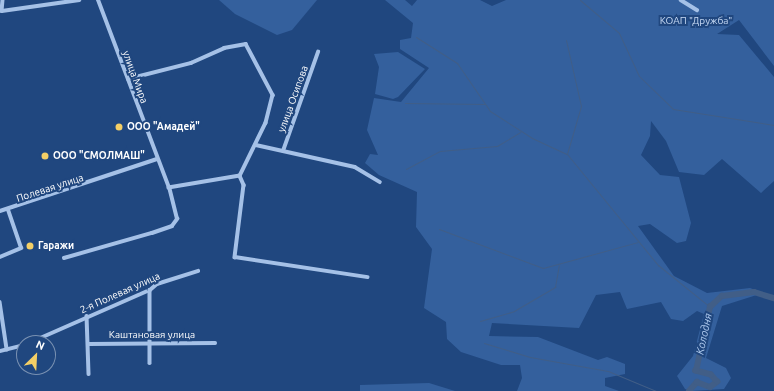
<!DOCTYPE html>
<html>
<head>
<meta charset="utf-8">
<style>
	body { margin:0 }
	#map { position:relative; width:774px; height:391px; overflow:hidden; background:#20477f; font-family:Ubuntu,sans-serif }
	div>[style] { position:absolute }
	.green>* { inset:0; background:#34609d }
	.stream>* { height:1px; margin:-0.5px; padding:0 0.5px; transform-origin:0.5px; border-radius:0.5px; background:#415e87 }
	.river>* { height:5.5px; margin:-2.75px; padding:0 2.75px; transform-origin:2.75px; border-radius:2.75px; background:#415e87 }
	.minor>* { height:3.5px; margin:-1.75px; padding:0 1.75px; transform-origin:1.75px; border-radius:1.75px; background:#a5c1e7 }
	.dots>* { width:11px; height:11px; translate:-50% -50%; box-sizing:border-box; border:2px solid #20477f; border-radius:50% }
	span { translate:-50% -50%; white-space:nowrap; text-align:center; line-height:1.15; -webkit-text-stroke:4px #20477f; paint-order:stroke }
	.park-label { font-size:10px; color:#c9dcf6 }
	.street-label { font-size:10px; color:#fff }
	.poi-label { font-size:10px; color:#fff; font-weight:700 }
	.left { translate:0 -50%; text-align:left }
	.water-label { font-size:11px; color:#b0cbef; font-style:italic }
	.north { position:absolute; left:16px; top:335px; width:40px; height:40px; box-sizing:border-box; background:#20477f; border:1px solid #7991b2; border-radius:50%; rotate:24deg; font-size:11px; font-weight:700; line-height:16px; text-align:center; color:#fff }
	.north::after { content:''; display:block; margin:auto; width:14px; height:18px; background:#f4cf66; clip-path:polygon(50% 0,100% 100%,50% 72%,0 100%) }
</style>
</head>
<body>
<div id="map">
	<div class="green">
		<i style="clip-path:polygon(219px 0,317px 0,292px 30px,277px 35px,235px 14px)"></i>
		<i style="clip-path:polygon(385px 0,405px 0,412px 6px,417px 0,480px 0,492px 6px,506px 0,774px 0,774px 66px,739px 20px,717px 34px,739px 35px,774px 77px,774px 181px,761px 193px,722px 159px,704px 175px,679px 172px,666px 141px,651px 121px,650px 136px,641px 155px,660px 175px,679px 177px,691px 223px,686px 241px,677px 243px,650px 224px,638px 226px,674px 276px,707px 293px,750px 288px,763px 293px,722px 306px,706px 358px,726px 368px,731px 378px,724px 389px,691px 391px,685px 389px,677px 376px,693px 356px,704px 314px,697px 311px,683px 321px,671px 319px,661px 302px,627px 309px,620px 292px,596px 295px,579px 328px,492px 323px,489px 336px,538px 337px,598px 360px,607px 357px,625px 364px,625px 374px,605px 378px,605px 386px,619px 391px,517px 391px,522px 378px,520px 365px,501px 365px,461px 352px,447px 339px,446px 322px,424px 308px,432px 249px,416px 227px,417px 192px,379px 175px,365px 163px,370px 154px,378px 155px,367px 130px,374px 98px,401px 102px,429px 68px,400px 49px,400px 40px,411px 38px,413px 23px)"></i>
		<i style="clip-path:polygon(398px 52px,425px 69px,398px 97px,393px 99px,375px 94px,379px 67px,374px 54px)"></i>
		<i style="clip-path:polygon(429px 383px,455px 391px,360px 391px,360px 385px)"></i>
	</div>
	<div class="stream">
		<i style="left:580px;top:0;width:51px;rotate:40.2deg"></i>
		<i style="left:619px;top:33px;width:47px;rotate:65.1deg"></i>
		<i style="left:639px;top:76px;width:47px;rotate:44.1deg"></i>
		<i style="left:673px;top:109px;width:102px;rotate:9deg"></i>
		<i style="left:416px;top:37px;width:49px;rotate:32.4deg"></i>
		<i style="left:457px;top:63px;width:58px;rotate:55.5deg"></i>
		<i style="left:490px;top:111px;width:50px;rotate:32.7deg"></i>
		<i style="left:532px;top:138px;width:38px;rotate:25deg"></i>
		<i style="left:567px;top:154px;width:144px;rotate:50.7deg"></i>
		<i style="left:658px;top:265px;width:67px;rotate:38.9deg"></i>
		<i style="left:566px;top:40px;width:68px;rotate:77.2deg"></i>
		<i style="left:581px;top:106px;width:50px;rotate:106.3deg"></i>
		<i style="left:405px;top:103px;width:80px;rotate:0.7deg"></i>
		<i style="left:406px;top:169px;width:38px;rotate:-28deg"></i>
		<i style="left:440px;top:151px;width:57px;rotate:-5deg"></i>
		<i style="left:497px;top:146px;width:27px;rotate:-31deg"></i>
		<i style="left:439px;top:229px;width:111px;rotate:20.6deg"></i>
		<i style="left:543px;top:268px;width:98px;rotate:-15.3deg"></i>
		<i style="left:480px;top:321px;width:35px;rotate:-16deg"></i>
		<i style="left:514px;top:311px;width:48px;rotate:-30.3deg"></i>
		<i style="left:555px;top:287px;width:22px;rotate:-80deg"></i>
		<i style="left:484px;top:343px;width:48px;rotate:16.9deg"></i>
		<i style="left:530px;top:357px;width:79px;rotate:10.2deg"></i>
		<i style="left:608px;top:371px;width:52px;rotate:22.6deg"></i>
	</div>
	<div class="river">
		<i style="left:689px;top:391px;width:12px;rotate:-48deg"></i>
		<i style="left:697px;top:382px;width:14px;rotate:21deg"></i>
		<i style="left:710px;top:387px;width:9px;rotate:-36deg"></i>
		<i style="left:717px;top:382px;width:9px;rotate:-131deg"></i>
		<i style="left:711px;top:375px;width:16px;rotate:-165deg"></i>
		<i style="left:696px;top:371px;width:66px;rotate:-77.7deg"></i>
		<i style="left:710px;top:307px;width:16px;rotate:-43deg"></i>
		<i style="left:722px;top:296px;width:32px;rotate:-7deg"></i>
		<i style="left:754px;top:292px;width:21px;rotate:17deg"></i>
	</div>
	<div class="minor">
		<i style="left:3px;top:0;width:11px;rotate:95deg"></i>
		<i style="left:2px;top:11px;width:78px;rotate:-8.1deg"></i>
		<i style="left:681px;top:0;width:19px;rotate:32deg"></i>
		<i style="left:128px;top:79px;width:65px;rotate:-14.3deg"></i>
		<i style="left:191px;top:63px;width:36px;rotate:-24deg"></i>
		<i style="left:224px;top:48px;width:22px;rotate:-10deg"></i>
		<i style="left:246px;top:44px;width:58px;rotate:62.1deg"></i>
		<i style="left:273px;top:95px;width:29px;rotate:104deg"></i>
		<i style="left:266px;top:123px;width:59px;rotate:116.1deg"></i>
		<i style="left:240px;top:176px;width:72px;rotate:170.4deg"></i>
		<i style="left:256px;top:145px;width:101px;rotate:12.5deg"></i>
		<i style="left:355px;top:167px;width:29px;rotate:31deg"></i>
		<i style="left:283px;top:151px;width:105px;rotate:-70.5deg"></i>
		<i style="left:240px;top:176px;width:10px;rotate:66deg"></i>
		<i style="left:244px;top:185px;width:73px;rotate:97.1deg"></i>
		<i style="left:235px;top:257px;width:134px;rotate:8.6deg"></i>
		<i style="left:0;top:211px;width:165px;rotate:-18.3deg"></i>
		<i style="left:0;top:257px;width:23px;rotate:-23deg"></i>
		<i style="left:21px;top:248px;width:40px;rotate:-108.9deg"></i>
		<i style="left:64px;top:258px;width:91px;rotate:-15.9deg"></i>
		<i style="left:152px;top:233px;width:21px;rotate:-19deg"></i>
		<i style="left:172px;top:226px;width:9px;rotate:-54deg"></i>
		<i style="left:177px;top:219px;width:32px;rotate:-104deg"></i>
		<i style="left:169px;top:188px;width:201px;rotate:-110.7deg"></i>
		<i style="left:150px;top:290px;width:73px;rotate:90deg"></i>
		<i style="left:0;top:302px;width:48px;rotate:81.5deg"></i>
		<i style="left:87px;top:316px;width:58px;rotate:88deg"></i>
		<i style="left:29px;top:343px;width:132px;rotate:-23.7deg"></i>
		<i style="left:150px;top:290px;width:9px;rotate:-41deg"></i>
		<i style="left:157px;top:284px;width:43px;rotate:-17.6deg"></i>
		<i style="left:89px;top:344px;width:126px;rotate:-0.5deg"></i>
		<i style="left:0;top:351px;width:25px;rotate:-14deg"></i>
	</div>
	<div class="dots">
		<i style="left:119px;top:127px;background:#f4cf66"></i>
		<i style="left:45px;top:156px;background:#f4cf66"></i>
		<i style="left:30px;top:246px;background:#f4cf66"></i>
	</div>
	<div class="park-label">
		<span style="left:696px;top:21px">КОАП "Дружба"</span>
	</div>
	<div class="street-label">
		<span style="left:135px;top:77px;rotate:70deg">улица Мира</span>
		<span style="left:293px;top:99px;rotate:-70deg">улица Осипова</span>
		<span style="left:50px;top:188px;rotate:-18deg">Полевая улица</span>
		<span style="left:120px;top:293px;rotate:-24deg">2-я Полевая улица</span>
		<span style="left:152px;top:335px">Каштановая улица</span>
	</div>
	<div class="poi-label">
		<span class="left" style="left:127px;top:127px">ООО "Амадей"</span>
		<span class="left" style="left:53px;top:156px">ООО "СМОЛМАШ"</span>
		<span class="left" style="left:38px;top:246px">Гаражи</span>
	</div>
	<div class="water-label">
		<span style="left:704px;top:334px;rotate:-78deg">Колодня</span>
	</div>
	<div class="north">N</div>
</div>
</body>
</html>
